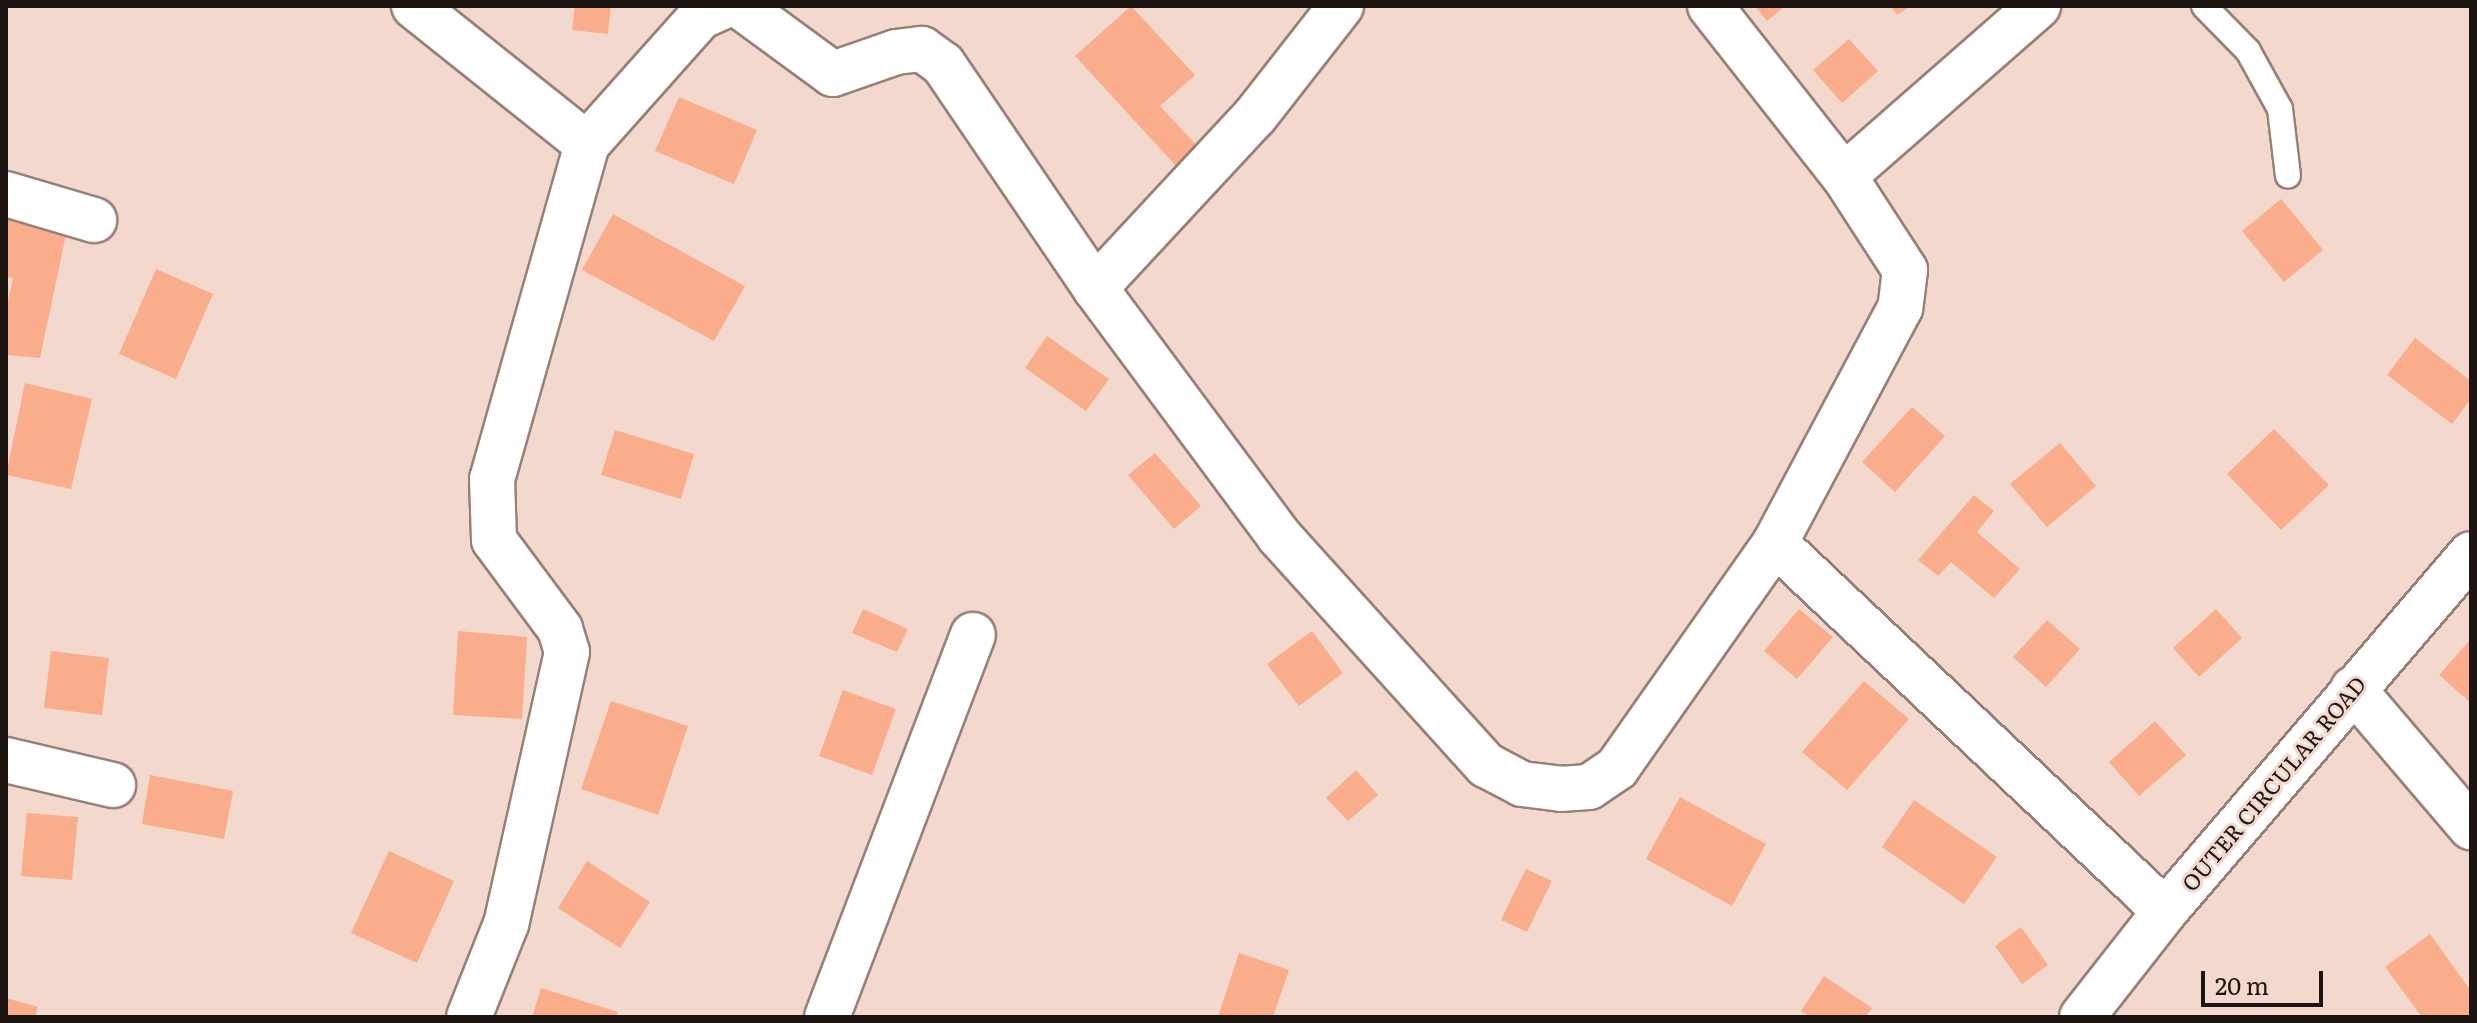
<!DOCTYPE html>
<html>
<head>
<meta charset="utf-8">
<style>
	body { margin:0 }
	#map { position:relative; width:2477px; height:1023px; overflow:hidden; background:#f2d8cd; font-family:Literata,serif }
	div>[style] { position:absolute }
	.building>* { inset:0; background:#f9ad8b }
	.roads { filter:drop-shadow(2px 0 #978076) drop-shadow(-2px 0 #978076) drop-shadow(0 2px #978076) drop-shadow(0 -2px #978076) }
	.lane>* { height:24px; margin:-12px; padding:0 12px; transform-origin:12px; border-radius:12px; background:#fff }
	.street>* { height:44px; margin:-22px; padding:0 22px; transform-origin:22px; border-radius:22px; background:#fff }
	.secondary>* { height:44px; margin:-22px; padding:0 22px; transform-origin:22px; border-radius:22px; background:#fff }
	span { translate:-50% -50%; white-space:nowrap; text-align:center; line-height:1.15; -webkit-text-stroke:6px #f2d8cd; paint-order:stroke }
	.street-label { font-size:22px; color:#1c1410 }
	.frame { position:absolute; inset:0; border:8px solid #1c1410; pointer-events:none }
	.scale { position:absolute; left:2201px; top:971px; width:122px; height:36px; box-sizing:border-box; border:4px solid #1c1410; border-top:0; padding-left:10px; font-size:24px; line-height:28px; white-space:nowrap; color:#1c1410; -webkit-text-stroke:6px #f2d8cd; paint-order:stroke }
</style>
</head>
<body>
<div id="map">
	<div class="building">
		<i style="clip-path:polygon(575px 6px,611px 6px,608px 34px,572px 30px)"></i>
		<i style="clip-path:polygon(1131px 6px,1195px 75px,1160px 106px,1200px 149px,1178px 168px,1075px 56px)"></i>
		<i style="clip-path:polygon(1755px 6px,1785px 6px,1767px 21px)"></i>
		<i style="clip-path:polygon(1891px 6px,1911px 6px,1897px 15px)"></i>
		<i style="clip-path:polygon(1849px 39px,1878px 71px,1842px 103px,1813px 70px)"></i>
		<i style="clip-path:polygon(679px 97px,757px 130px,734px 184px,655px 151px)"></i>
		<i style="clip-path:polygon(2281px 199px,2323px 250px,2284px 282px,2242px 231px)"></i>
		<i style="clip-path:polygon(6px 212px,68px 225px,40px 358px,6px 355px,6px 309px,13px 278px,6px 277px)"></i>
		<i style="clip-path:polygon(613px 214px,745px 286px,714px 341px,582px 270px)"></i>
		<i style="clip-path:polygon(156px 269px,213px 294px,176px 379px,119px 354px)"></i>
		<i style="clip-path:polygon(1047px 336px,1109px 379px,1086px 411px,1025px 368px)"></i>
		<i style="clip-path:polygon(2415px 338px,2471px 381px,2471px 399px,2452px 424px,2387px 375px)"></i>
		<i style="clip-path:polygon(25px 383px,92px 399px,71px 489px,6px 475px)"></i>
		<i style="clip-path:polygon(1912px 407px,1945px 436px,1895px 492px,1862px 462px)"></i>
		<i style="clip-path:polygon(2274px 429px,2329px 485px,2281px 530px,2227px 474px)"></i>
		<i style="clip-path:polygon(615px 430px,694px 454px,681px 499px,601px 475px)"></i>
		<i style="clip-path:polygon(2060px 443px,2096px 486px,2047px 527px,2010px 484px)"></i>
		<i style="clip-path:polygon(1155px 453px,1201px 506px,1174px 529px,1128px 475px)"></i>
		<i style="clip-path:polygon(1974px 495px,1994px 511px,1977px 532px,2020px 569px,1994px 598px,1951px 562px,1938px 576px,1918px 560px)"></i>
		<i style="clip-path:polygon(863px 609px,908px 629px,897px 652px,852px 633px)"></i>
		<i style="clip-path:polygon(1799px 609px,1833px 637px,1797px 679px,1764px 651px)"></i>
		<i style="clip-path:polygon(2216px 609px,2242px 638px,2199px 677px,2173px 648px)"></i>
		<i style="clip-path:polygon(2047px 620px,2080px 649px,2046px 687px,2013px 657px)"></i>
		<i style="clip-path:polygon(458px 631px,527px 637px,522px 719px,453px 715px)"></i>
		<i style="clip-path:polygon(1312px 631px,1343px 673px,1299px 706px,1267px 664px)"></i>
		<i style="clip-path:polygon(2471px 639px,2471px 703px,2439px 675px)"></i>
		<i style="clip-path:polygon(51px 651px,109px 658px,102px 715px,44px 708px)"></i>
		<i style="clip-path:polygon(1864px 681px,1909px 719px,1847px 790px,1802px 752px)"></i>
		<i style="clip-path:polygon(843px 690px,896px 709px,872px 775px,819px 756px)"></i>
		<i style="clip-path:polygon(611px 701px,688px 726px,658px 815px,581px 789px)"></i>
		<i style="clip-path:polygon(2155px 721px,2186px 755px,2139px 796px,2109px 762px)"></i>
		<i style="clip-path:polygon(1356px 770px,1378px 795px,1348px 821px,1326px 798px)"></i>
		<i style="clip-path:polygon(150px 775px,233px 791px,224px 839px,142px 824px)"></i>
		<i style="clip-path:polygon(1680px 797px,1766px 844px,1732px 906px,1646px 859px)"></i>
		<i style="clip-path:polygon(1914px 800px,1997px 857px,1964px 904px,1882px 847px)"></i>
		<i style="clip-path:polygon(27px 813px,78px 817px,72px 880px,21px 876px)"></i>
		<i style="clip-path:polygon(389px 851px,454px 881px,417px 963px,351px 933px)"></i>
		<i style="clip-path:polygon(587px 861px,650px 902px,620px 948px,558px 908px)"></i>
		<i style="clip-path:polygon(1526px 869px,1552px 881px,1527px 932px,1501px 920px)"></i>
		<i style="clip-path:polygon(2021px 927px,2048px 965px,2022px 984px,1995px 946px)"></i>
		<i style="clip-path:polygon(2430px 934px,2471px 991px,2471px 1017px,2422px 1017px,2385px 967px)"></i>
		<i style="clip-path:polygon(1239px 953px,1289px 970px,1273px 1017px,1218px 1017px)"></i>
		<i style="clip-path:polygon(1824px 976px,1872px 1008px,1865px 1017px,1810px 1017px,1801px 1011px)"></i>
		<i style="clip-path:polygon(541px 988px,618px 1012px,617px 1017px,532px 1017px)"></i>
		<i style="clip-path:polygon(6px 998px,38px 1007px,35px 1017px,6px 1017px)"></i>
	</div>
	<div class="roads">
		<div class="lane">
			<i style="left:2204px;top:6px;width:63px;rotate:45.6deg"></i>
			<i style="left:2248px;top:51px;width:66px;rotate:61.1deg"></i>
			<i style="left:2280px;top:109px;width:67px;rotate:83.2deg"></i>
		</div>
		<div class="street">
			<i style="left:414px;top:6px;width:221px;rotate:38.6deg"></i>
			<i style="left:587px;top:144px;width:348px;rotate:105.8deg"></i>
			<i style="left:492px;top:479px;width:61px;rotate:88.1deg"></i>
			<i style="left:494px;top:540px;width:111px;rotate:53.4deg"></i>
			<i style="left:560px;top:629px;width:24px;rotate:73deg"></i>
			<i style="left:567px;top:652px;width:279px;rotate:102.6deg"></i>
			<i style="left:506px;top:924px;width:100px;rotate:111.7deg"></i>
			<i style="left:740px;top:6px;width:115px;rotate:36.2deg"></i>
			<i style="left:833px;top:74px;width:67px;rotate:-19.2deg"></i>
			<i style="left:896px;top:52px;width:26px;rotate:-7deg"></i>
			<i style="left:922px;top:49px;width:26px;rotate:36deg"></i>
			<i style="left:943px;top:64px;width:271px;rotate:55.8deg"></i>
			<i style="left:1095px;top:288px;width:309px;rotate:53.4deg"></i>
			<i style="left:1279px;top:536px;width:309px;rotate:47.9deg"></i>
			<i style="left:1486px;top:765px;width:41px;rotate:27.8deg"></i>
			<i style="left:1522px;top:784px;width:38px;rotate:7deg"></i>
			<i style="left:1560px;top:789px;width:29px;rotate:-4deg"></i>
			<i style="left:1589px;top:787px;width:34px;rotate:-34deg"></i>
			<i style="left:1617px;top:768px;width:275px;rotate:-54.9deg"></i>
			<i style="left:1775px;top:543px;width:536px;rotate:43.34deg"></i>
			<i style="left:1710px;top:6px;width:216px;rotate:51.8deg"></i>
			<i style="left:1844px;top:176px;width:112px;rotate:57deg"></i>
			<i style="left:1905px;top:270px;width:38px;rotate:97deg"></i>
			<i style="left:1900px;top:308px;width:266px;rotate:118deg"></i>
			<i style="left:587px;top:144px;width:170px;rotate:-48.3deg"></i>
			<i style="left:700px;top:17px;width:27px;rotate:-24deg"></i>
			<i style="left:1844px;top:176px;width:258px;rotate:-41.2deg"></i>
			<i style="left:6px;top:194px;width:92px;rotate:16.5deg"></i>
			<i style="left:1095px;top:288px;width:235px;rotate:-47.1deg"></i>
			<i style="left:1255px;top:116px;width:140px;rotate:-52deg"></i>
			<i style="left:6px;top:760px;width:110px;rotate:13.2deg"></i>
			<i style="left:827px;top:1017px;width:409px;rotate:-69.1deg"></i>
		</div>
		<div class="secondary">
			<i style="left:2353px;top:689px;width:182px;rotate:49.5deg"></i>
			<i style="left:2082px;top:1017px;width:135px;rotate:-51.9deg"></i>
			<i style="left:2165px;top:911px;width:470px;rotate:-49.4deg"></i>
		</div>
	</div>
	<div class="street-label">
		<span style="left:2273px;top:783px;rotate:-50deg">OUTER CIRCULAR ROAD</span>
	</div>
	<div class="frame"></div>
	<div class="scale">20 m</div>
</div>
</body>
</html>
